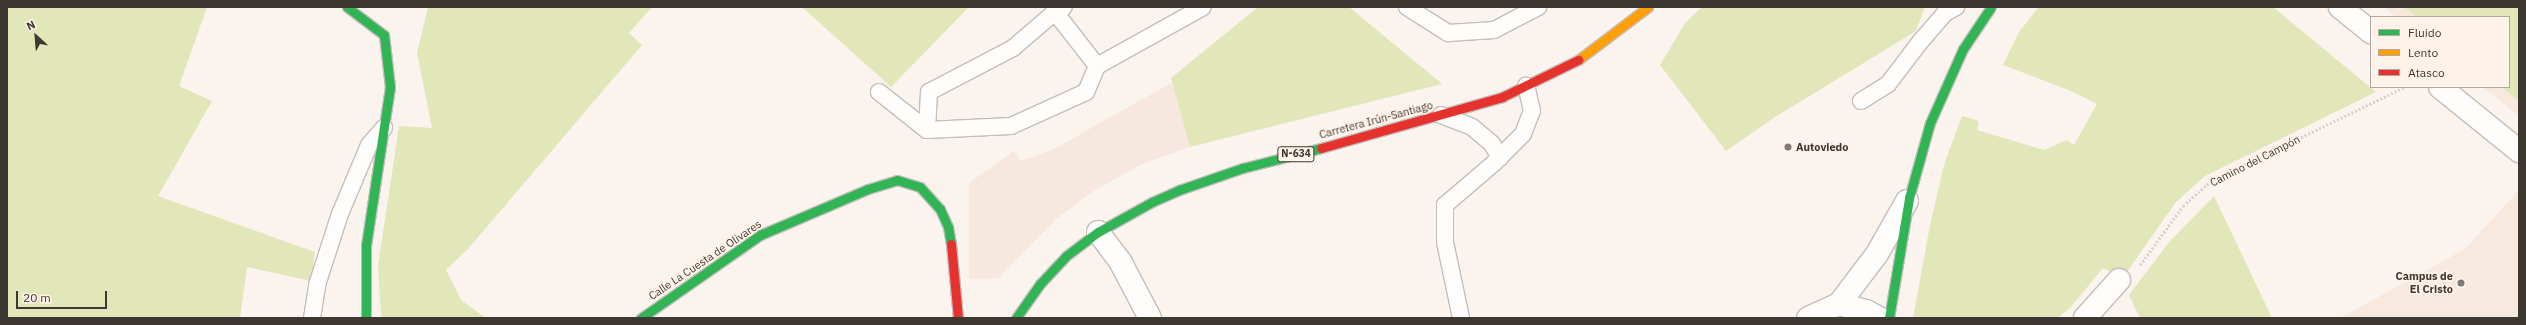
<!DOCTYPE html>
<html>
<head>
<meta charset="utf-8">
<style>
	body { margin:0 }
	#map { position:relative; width:2526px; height:325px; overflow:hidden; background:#faf3ee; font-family:"IBM Plex Sans",sans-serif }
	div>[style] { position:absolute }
	.built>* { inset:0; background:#f8e9de }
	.industrial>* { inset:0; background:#f6e8de }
	.green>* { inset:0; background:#e2e7b9 }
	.path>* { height:2.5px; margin-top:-1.25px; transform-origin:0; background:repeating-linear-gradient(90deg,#d5d2cf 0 2px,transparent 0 4px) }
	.roads { filter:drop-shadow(1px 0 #c4beba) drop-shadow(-1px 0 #c4beba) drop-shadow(0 1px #c4beba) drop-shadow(0 -1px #c4beba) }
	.lane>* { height:16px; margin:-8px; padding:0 8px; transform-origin:8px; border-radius:8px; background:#fefdfc }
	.street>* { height:22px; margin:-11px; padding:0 11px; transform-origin:11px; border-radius:11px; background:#fefdfc }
	.fast>* { height:9px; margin:-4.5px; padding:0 4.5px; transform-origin:4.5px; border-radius:4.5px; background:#30b455 }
	.slow>* { height:9px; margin:-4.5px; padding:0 4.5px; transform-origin:4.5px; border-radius:4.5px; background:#ff9f0a }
	.jam>* { height:9px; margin:-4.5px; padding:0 4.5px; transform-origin:4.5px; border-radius:4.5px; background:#e5322d }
	.dots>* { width:11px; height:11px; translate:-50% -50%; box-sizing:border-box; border:2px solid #fff2e9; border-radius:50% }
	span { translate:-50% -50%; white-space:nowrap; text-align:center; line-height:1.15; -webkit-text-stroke:3.5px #fff2e9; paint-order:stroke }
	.shield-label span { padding:1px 3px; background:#fff2e9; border:1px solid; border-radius:3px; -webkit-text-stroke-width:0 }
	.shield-label { font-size:10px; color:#3e3833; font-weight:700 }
	.street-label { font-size:11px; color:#3e3833 }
	.poi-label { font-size:11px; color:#3e3833; font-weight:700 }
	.left { translate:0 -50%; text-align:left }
	.right { translate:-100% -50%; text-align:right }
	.frame { position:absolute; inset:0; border:8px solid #3e3833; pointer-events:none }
	.legend { position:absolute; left:2370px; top:16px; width:140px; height:72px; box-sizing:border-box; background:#fff2e9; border:1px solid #b2a8a0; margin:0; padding:5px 7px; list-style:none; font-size:12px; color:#3e3833 }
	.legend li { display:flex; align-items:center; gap:8px; height:20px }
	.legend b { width:20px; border:1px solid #b2a8a0 }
	.north { position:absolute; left:16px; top:16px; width:40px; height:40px; -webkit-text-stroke:3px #fff2e9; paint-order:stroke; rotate:334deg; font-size:11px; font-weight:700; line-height:16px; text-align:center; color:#3e3833 }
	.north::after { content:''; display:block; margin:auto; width:14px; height:18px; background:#3e3833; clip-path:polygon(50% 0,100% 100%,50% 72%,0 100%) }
	.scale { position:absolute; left:16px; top:291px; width:91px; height:18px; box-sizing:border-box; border:2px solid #3e3833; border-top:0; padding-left:5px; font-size:12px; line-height:14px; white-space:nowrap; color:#3e3833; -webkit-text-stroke:3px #fff2e9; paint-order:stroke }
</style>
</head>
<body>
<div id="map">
	<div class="built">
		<i style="clip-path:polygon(2384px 7px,2519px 7px,2519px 116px,2483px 87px,2509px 87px,2509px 17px,2396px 17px)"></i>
		<i style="clip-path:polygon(2519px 190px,2519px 318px,2340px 318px,2465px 249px)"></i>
	</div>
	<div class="industrial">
		<i style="clip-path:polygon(1173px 82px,1190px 147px,1142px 164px,1095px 190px,1056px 219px,998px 278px,969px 279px,969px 183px,1014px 151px,1021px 161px,1054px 149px)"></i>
	</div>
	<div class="green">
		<i style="clip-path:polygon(7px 7px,207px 7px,179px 86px,212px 101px,158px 196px,315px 252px,311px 281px,247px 267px,240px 318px,7px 318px)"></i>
		<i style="clip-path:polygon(428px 7px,652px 7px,629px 33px,642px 45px,468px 249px,446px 270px,461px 300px,486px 318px,382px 318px,381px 314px,378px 266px,399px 126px,432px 128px,417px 53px)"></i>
		<i style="clip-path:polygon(802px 7px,969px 7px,891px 87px)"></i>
		<i style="clip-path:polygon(1258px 7px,1349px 7px,1442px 84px,1190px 147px,1171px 78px)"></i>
		<i style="clip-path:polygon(1702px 7px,1925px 7px,1916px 31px,1775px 117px,1726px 151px,1660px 65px,1685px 23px)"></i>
		<i style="clip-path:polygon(2039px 7px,2273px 7px,2376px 92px,2205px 176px,2176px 202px,2122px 279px,2103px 268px,2070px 308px,2057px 318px,1913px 318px,1930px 225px,1944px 165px,1962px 116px,1979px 121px,1977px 130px,2044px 150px,2067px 140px,2074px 145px,2097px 104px,2071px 91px,2003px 65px,2019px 32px)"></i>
		<i style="clip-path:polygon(2404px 7px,2519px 7px,2519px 101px,2502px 87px,2509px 87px,2509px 17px,2416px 17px)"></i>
		<i style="clip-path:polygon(2214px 196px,2272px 318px,2140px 318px,2129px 295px,2170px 241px)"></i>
	</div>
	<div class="path">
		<i style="left:2140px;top:265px;width:73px;rotate:-53.9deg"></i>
		<i style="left:2183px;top:206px;width:38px;rotate:-42deg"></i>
		<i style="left:2211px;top:181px;width:216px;rotate:-25.9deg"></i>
	</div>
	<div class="roads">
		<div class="lane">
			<i style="left:1054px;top:7px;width:5px;rotate:79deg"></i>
			<i style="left:1055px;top:12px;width:68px;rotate:52.1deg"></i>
			<i style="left:1097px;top:66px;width:121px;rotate:-29.1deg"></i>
			<i style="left:1407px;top:7px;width:49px;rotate:32.4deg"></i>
			<i style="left:1448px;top:33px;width:46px;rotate:-3.7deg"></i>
			<i style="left:1494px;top:30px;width:50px;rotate:-27.6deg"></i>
			<i style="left:879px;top:92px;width:61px;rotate:38.4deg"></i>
			<i style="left:927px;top:130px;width:84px;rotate:-2.7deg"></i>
			<i style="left:1011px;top:126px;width:82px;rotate:-24.4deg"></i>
			<i style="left:1086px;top:92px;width:28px;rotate:-67deg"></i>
			<i style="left:1861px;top:101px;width:32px;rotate:-32deg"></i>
			<i style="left:1888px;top:84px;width:53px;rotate:-52.7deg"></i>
			<i style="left:1920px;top:42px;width:38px;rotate:-49deg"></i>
			<i style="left:1945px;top:13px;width:13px;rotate:-29deg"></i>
			<i style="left:1441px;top:115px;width:33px;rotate:21deg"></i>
			<i style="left:1472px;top:127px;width:26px;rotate:40deg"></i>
			<i style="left:1492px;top:144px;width:16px;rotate:60deg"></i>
			<i style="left:927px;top:130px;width:38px;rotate:-87deg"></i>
			<i style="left:929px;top:92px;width:95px;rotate:-27.6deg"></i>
			<i style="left:1013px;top:48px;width:55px;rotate:-40.6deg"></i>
			<i style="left:1055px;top:12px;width:10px;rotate:-29deg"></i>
			<i style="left:312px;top:318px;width:33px;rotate:-81deg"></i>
			<i style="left:317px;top:285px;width:75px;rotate:-72.1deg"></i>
			<i style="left:340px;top:214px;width:75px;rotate:-67.2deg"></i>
			<i style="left:369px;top:145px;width:23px;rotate:-49deg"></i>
			<i style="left:1461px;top:318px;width:78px;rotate:-101.9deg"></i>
			<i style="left:1445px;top:242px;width:37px;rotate:-90deg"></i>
			<i style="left:1445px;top:205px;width:65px;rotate:-40.6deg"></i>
			<i style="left:1494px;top:163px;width:41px;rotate:-45deg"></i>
			<i style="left:1523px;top:134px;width:25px;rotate:-69deg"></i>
			<i style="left:1532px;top:111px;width:26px;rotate:-103deg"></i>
		</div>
		<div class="street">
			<i style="left:2340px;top:7px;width:40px;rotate:39deg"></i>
			<i style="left:2440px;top:87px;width:102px;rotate:39deg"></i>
			<i style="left:1098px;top:232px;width:39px;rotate:53deg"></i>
			<i style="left:1121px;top:263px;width:62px;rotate:62.2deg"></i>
			<i style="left:1839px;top:304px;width:28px;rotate:15deg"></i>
			<i style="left:1866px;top:311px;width:15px;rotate:28deg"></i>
			<i style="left:1808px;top:318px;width:34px;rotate:-24deg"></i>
			<i style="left:1839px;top:304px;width:63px;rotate:-52.8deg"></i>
			<i style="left:1877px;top:254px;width:61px;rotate:-60.5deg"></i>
			<i style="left:2085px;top:318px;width:51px;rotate:-48.2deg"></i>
		</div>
		<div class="fast">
			<i style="left:347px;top:7px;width:46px;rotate:37.1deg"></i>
			<i style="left:384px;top:35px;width:52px;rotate:83.4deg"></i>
			<i style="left:390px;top:87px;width:160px;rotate:98.6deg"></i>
			<i style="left:366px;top:245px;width:73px;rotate:90deg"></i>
			<i style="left:641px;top:318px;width:145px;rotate:-34.9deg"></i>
			<i style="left:760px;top:235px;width:117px;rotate:-23.1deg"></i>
			<i style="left:868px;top:189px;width:30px;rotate:-17deg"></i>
			<i style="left:897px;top:180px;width:24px;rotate:17deg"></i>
			<i style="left:920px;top:187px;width:30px;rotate:48deg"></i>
			<i style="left:940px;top:209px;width:20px;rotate:66deg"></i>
			<i style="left:948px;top:227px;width:17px;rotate:80deg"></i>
			<i style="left:1016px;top:318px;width:42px;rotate:-54.8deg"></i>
			<i style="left:1040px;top:284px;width:38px;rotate:-47deg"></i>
			<i style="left:1066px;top:256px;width:40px;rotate:-37deg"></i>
			<i style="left:1098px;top:232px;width:62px;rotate:-29.1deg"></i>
			<i style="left:1152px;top:202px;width:30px;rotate:-24deg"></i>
			<i style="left:1179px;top:190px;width:68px;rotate:-19deg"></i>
			<i style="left:1243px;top:168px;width:81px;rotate:-14.4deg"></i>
			<i style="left:1889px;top:318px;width:122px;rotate:-80.5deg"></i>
			<i style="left:1909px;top:198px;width:78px;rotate:-74.4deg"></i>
			<i style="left:1930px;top:123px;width:81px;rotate:-66deg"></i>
			<i style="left:1963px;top:49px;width:50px;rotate:-56.3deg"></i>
		</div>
		<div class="slow">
			<i style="left:1578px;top:60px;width:88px;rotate:-37.1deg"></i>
		</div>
		<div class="jam">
			<i style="left:1321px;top:148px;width:188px;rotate:-15.7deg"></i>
			<i style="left:1502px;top:97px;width:85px;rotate:-26deg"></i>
			<i style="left:951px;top:244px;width:74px;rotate:84.6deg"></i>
		</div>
	</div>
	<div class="dots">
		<i style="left:1788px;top:147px;background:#807974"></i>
		<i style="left:2461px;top:283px;background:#807974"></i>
	</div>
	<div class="shield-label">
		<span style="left:1296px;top:154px">N-634</span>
	</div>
	<div class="street-label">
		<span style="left:1376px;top:120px;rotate:-15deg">Carretera Irún-Santiago</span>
		<span style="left:2255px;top:161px;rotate:-27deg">Camino del Campón</span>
		<span style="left:705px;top:260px;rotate:-34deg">Calle La Cuesta de Olivares</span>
	</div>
	<div class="poi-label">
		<span class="left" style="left:1796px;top:147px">Autoviedo</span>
		<span class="right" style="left:2453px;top:283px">Campus de<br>El Cristo</span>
	</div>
	<div class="frame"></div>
	<ul class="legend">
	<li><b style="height:5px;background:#30b455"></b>Fluido</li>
	<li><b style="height:5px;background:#ff9f0a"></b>Lento</li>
	<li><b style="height:5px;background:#e5322d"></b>Atasco</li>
	</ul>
	<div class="north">N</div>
	<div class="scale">20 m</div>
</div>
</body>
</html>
